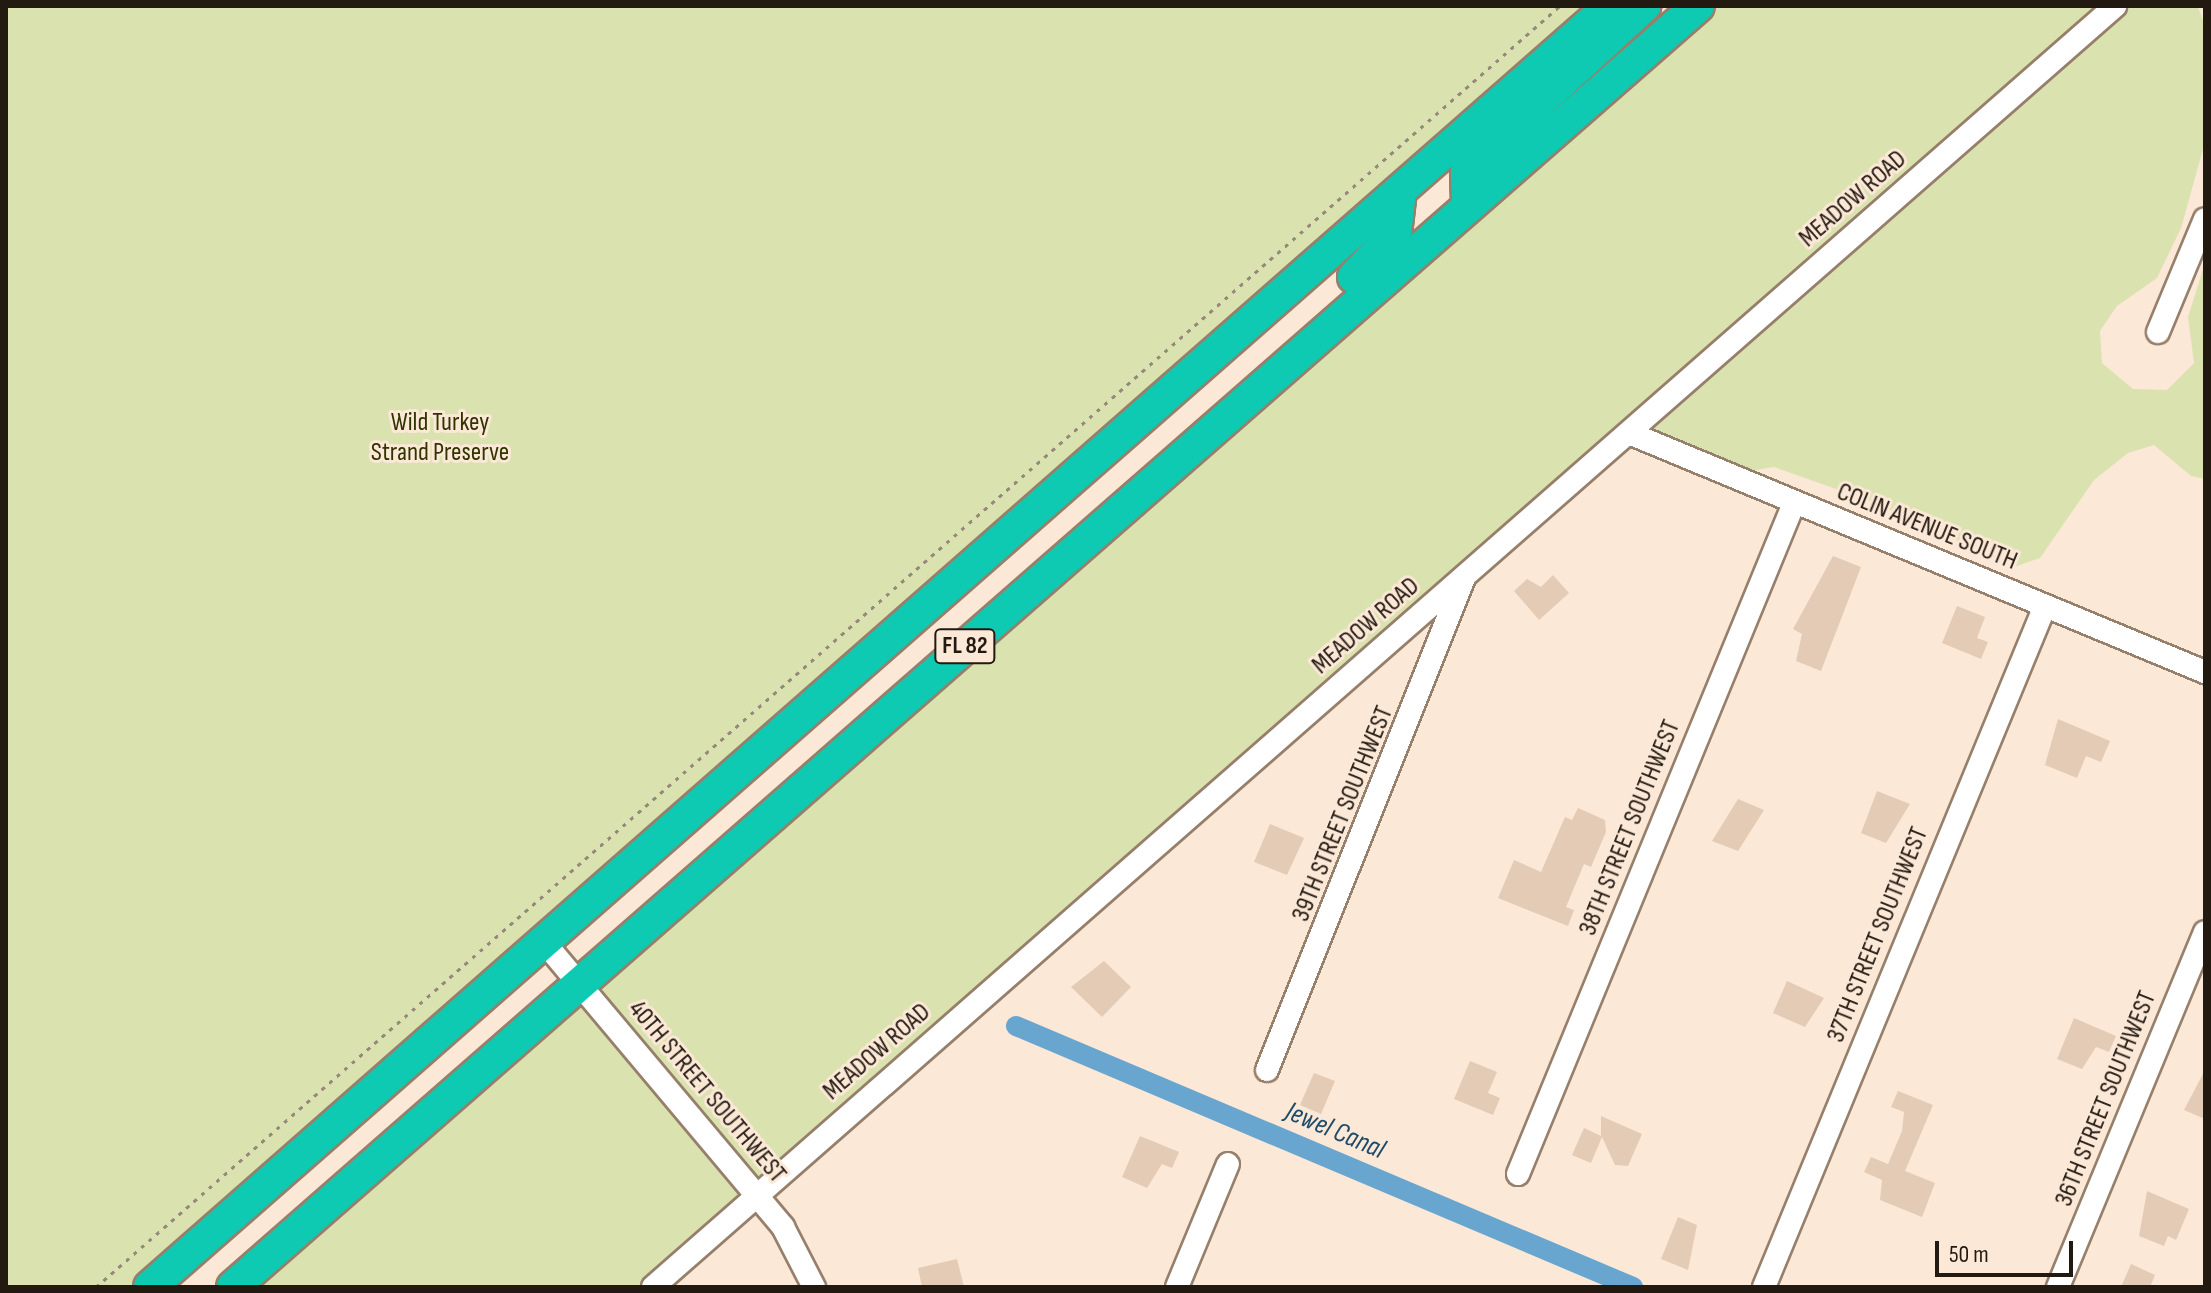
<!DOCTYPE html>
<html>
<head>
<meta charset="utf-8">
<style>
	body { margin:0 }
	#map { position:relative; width:2211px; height:1293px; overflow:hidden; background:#fce8d7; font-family:"Sofia Sans Condensed",sans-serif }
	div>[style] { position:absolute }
	.green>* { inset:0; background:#dae2af }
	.canal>* { height:20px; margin:-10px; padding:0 10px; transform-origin:10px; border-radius:10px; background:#68a5cf }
	.building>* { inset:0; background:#e4cbb5 }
	.path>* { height:3px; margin-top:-1.5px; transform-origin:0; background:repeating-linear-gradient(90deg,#97887b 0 4px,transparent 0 10px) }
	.roads { filter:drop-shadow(2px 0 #967f6b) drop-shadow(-2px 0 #967f6b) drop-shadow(0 2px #967f6b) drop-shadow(0 -2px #967f6b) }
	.minor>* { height:22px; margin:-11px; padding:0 11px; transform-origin:11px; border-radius:11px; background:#fff }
	.highway>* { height:32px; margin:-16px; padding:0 16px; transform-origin:16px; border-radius:16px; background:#0ecab2 }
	span { translate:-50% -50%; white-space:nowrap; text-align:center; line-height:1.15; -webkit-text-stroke:6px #fce8d7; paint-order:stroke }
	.shield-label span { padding:2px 6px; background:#fce8d7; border:2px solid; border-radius:6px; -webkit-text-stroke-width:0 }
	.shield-label { font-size:24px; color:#221911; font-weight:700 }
	.street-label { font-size:26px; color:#221911 }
	.park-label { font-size:26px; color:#303500 }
	.water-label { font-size:28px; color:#1d4b69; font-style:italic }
	.frame { position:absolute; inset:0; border:8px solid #221911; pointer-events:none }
	.scale { position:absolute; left:1935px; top:1241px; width:138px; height:36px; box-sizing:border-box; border:4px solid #221911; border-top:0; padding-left:10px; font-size:24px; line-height:28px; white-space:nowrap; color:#221911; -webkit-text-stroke:6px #fce8d7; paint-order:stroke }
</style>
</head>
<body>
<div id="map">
	<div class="green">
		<i style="clip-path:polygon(6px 6px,1595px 6px,1365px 208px,1358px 204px,133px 1287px,6px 1287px)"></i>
		<i style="clip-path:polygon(1714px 6px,2198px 7px,2205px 26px,2205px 142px,2181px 228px,2157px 278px,2117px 306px,2100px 331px,2102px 363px,2133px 389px,2167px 390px,2194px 363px,2188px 317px,2205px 263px,2205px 479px,2191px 476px,2154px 445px,2128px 453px,2094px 480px,2040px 558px,2014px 567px,1873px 502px,1774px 467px,1731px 474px,1634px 432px,656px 1287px,249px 1287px)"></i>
	</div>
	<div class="canal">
		<i style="left:1016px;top:1026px;width:670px;rotate:22.93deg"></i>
	</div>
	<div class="building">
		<i style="clip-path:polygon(1833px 556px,1861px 567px,1821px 671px,1796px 661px,1802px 634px,1793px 629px)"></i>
		<i style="clip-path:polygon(1553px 575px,1569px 593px,1539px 620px,1514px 591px,1527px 579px,1541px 587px)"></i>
		<i style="clip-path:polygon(1957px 606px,1985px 617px,1977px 638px,1988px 642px,1981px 659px,1942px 643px)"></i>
		<i style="clip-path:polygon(2058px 719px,2110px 741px,2101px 762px,2086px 756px,2077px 778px,2045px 765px)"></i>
		<i style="clip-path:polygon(1877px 791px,1910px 804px,1886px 843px,1861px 833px)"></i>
		<i style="clip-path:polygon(1738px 799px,1764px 810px,1738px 851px,1712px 841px)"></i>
		<i style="clip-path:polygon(1578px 808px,1605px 820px,1606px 832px,1591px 867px,1584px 864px,1566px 907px,1574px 910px,1568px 926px,1498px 898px,1514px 860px,1541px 872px,1565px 817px,1572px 820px)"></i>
		<i style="clip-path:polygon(1270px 824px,1304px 838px,1287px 875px,1254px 862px)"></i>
		<i style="clip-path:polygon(1104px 961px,1131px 987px,1102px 1017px,1071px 987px)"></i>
		<i style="clip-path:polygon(1787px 981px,1824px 998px,1805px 1027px,1773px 1013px)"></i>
		<i style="clip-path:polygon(2074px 1018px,2116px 1036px,2109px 1052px,2096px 1047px,2082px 1069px,2057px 1059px)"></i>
		<i style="clip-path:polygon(1470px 1061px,1497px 1072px,1488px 1093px,1500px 1098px,1493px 1115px,1454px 1099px)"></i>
		<i style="clip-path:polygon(2205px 1070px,2205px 1119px,2184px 1110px)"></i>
		<i style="clip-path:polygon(1314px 1073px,1335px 1081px,1321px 1114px,1300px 1105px)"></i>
		<i style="clip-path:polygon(1898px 1091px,1933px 1105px,1905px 1171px,1935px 1183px,1922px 1217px,1880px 1200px,1882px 1180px,1864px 1172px,1871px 1157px,1888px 1164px,1902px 1131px,1904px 1112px,1891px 1107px)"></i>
		<i style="clip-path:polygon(1601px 1116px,1642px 1134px,1628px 1166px,1615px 1165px,1602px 1137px,1591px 1163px,1572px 1155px,1584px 1128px,1601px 1136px)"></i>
		<i style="clip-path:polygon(1140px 1136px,1179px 1152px,1172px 1168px,1162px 1164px,1147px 1188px,1122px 1177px)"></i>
		<i style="clip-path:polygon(2147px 1191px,2189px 1209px,2176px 1240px,2168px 1236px,2164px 1246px,2139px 1236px)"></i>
		<i style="clip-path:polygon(1678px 1217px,1697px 1225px,1688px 1270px,1661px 1259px)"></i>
		<i style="clip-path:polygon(957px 1259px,964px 1287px,922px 1287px,918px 1268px)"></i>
		<i style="clip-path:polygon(2131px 1264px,2155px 1275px,2150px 1287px,2121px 1287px)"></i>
	</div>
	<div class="path">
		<i style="left:96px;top:1287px;width:1945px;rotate:-41.19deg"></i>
	</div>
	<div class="roads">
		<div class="minor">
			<i style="left:2158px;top:332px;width:122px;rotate:-67.4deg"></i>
			<i style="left:1629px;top:433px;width:624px;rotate:22.54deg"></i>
			<i style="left:544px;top:942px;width:372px;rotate:50deg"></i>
			<i style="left:783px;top:1227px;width:68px;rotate:62.7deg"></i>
			<i style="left:1267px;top:1070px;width:530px;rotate:-68.18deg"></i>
			<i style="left:1518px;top:1174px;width:726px;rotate:-67.64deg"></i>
			<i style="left:653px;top:1287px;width:1944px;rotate:-41.22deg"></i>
			<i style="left:1177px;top:1287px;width:133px;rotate:-67.5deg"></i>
			<i style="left:1764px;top:1287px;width:737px;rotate:-67.58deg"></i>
			<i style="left:2058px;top:1287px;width:384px;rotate:-67.5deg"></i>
		</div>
		<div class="highway">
			<i style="left:1468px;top:203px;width:31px;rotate:-92deg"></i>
			<i style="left:1467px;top:172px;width:21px;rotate:-49deg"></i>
			<i style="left:1481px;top:156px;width:222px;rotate:-42.6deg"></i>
			<i style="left:1354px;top:277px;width:59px;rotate:-46.4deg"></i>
			<i style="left:1395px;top:234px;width:43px;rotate:-83.4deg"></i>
			<i style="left:150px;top:1287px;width:1942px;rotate:-41.26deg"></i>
			<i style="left:233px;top:1287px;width:1946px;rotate:-41.17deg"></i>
		</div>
	</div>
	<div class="shield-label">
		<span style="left:965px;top:646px">FL 82</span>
	</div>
	<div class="street-label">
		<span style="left:1853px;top:199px;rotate:-41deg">MEADOW ROAD</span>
		<span style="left:1927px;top:527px;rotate:22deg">COLIN AVENUE SOUTH</span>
		<span style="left:1366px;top:626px;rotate:-41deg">MEADOW ROAD</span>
		<span style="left:1343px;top:814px;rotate:-68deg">39TH STREET SOUTHWEST</span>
		<span style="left:1630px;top:828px;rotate:-68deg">38TH STREET SOUTHWEST</span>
		<span style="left:1878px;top:935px;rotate:-68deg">37TH STREET SOUTHWEST</span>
		<span style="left:877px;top:1052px;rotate:-41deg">MEADOW ROAD</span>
		<span style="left:707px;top:1092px;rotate:50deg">40TH STREET SOUTHWEST</span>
		<span style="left:2106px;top:1099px;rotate:-68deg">36TH STREET SOUTHWEST</span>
	</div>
	<div class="park-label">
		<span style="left:440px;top:438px">Wild Turkey<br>Strand Preserve</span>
	</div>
	<div class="water-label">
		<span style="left:1335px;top:1131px;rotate:23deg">Jewel Canal</span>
	</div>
	<div class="frame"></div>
	<div class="scale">50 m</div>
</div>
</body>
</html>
